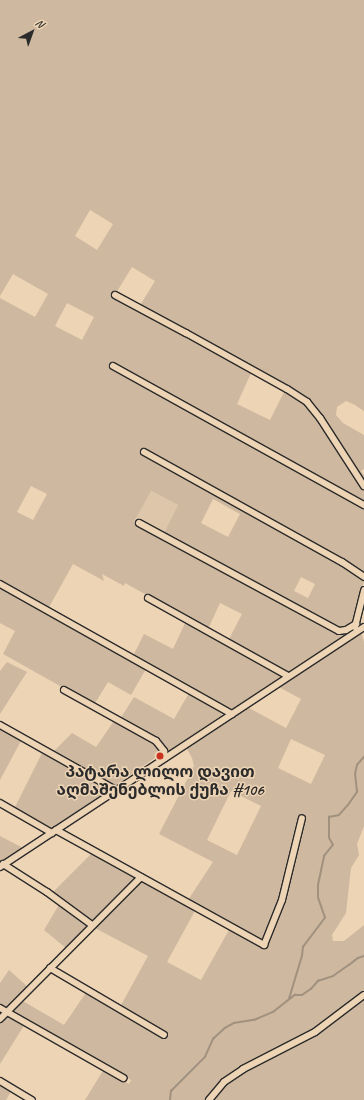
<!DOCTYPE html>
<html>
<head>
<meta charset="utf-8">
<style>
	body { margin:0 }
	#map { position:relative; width:364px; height:1100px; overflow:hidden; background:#edd4b5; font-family:Caveat,"Noto Sans Georgian",sans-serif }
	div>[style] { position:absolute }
	.built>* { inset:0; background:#ddc6a9 }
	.green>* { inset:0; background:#ceb89f }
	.stream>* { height:1.5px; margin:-0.75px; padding:0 0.75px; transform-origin:0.75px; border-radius:0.75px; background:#a1917f }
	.roads { filter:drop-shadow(1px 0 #2b2b2b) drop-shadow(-1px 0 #2b2b2b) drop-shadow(0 1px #2b2b2b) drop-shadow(0 -1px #2b2b2b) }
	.minor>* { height:6px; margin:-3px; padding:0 3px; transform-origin:3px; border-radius:3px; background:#edd4b5 }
	.dots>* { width:11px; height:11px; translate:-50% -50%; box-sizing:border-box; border:2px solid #edd4b5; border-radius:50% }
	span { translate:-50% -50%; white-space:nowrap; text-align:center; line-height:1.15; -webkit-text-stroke:3px #edd4b5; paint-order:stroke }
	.poi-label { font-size:16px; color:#2b2b2b; font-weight:700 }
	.north { position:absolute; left:12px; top:12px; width:40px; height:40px; -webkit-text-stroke:3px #edd4b5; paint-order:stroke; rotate:41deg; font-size:11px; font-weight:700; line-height:16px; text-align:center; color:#2b2b2b }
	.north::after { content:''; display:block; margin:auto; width:14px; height:18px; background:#2b2b2b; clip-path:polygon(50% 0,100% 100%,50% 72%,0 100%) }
</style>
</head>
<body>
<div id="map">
	<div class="built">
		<i style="clip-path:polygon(150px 491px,178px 505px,164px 533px,136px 518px)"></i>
	</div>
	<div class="green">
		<i style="clip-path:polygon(evenodd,0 0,364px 0,364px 411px,355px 405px,346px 401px,337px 407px,336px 415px,343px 423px,364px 435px,364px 469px,361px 471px,364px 475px,364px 581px,352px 623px,351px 626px,339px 630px,164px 533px,178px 505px,151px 491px,134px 522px,337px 633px,347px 633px,286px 673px,228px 641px,242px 614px,220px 603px,208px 629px,125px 583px,124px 586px,102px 574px,104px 581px,73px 564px,48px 609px,0 582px,0 298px,35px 317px,48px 294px,13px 274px,0 296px,0 0,90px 210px,113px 224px,97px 250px,75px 236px,90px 210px,0 0,132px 267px,155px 281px,139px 307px,116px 293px,132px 267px,0 0,67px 303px,94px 317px,82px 340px,55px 326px,67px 303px,0 0,251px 373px,285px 390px,270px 420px,237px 404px,251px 373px,0 0,31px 486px,47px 494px,33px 520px,17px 512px,31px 486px,0 0,213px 499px,240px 514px,228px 537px,201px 523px,213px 499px,0 0,301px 577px,315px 584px,308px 598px,294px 591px,301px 577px)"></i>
		<i style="clip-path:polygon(0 587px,146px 669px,131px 695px,108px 682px,94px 705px,3px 654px,15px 631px,0 623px)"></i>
		<i style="clip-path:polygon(186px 621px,281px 675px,280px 677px,229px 711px,132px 658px,144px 634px,173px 649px)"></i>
		<i style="clip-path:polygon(evenodd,361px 632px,364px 642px,364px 826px,357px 844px,359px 855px,351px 868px,346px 913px,332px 935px,333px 941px,344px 941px,364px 925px,364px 1100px,85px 1100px,104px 1069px,129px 1084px,131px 1080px,10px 1011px,21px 1000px,64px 1025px,87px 991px,166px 1037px,167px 1035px,120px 1007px,148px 956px,93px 927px,146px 877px,188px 900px,213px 862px,159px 834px,194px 766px,192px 758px,186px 747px,247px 707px,286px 728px,301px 699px,277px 686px,361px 632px,291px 739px,325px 755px,311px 784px,278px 768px,291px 739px,361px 632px,231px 791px,261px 806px,237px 855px,207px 840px,231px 791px,361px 632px,196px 909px,230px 928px,201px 980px,167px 962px,196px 909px)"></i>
		<i style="clip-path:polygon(7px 662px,27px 672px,0 714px,0 671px)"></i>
		<i style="clip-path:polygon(189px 693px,219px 710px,222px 715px,167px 752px,157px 738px,120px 719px,134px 697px,174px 719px)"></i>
		<i style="clip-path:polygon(114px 721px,154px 742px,162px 753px,114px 786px,53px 752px,72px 733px,96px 747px)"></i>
		<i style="clip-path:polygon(0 726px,22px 739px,0 780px)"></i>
		<i style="clip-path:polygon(43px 751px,113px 789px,50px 830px,14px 809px)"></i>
		<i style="clip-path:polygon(0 836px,23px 848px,0 863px)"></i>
		<i style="clip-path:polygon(92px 853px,135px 877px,136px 880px,93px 922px,91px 922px,52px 893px)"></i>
		<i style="clip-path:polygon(60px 903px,89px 926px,67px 949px,44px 930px)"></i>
		<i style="clip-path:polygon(9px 970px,29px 988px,6px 1010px,0 1007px,0 983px)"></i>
		<i style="clip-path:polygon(7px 1014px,25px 1024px,0 1064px,0 1021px)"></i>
		<i style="clip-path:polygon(0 1081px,13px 1088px,6px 1100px,0 1100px)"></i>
	</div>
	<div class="stream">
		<i style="left:289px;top:999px;width:45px;rotate:-73.2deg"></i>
		<i style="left:302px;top:956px;width:9px;rotate:-84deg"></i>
		<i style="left:303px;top:947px;width:36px;rotate:-53deg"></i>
		<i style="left:325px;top:918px;width:21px;rotate:-109deg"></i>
		<i style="left:318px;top:898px;width:13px;rotate:-90deg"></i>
		<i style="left:318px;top:885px;width:30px;rotate:-78deg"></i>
		<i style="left:324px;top:856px;width:14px;rotate:-51deg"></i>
		<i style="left:333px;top:845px;width:8px;rotate:-120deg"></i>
		<i style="left:329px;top:838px;width:21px;rotate:-90deg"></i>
		<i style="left:329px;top:817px;width:10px;rotate:-11deg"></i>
		<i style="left:339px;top:815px;width:13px;rotate:-48deg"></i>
		<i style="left:348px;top:805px;width:16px;rotate:-55deg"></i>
		<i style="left:357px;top:792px;width:18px;rotate:-96deg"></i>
		<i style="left:355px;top:774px;width:9px;rotate:-77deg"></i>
		<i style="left:357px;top:765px;width:11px;rotate:-49deg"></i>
		<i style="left:170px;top:1100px;width:9px;rotate:-84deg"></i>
		<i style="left:171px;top:1091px;width:48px;rotate:-45deg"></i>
		<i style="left:205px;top:1057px;width:20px;rotate:-66deg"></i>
		<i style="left:213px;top:1039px;width:16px;rotate:-43deg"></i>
		<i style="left:225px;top:1028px;width:10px;rotate:-29deg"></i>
		<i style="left:234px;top:1023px;width:20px;rotate:-9deg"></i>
		<i style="left:254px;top:1020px;width:21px;rotate:-23deg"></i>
		<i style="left:273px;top:1012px;width:28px;rotate:-38deg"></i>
		<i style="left:295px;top:995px;width:7px"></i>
		<i style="left:302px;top:995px;width:11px;rotate:-34deg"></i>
		<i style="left:311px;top:989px;width:11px;rotate:-49deg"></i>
		<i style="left:318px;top:981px;width:16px;rotate:-18deg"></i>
		<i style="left:333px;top:976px;width:19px;rotate:-35deg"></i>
		<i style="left:349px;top:965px;width:11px;rotate:-38deg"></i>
		<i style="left:358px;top:958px;width:6px;rotate:-18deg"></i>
	</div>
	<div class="roads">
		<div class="minor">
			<i style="left:115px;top:295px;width:81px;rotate:28.2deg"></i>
			<i style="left:186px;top:333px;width:115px;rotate:29deg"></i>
			<i style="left:287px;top:389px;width:24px;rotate:33deg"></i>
			<i style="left:307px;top:402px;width:21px;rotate:51deg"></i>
			<i style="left:320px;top:418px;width:81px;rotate:57.1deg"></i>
			<i style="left:113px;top:366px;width:287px;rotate:29deg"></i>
			<i style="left:144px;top:452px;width:227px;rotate:29.1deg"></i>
			<i style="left:342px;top:562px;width:27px;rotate:34deg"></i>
			<i style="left:139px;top:523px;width:227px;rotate:28.4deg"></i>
			<i style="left:339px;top:631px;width:7px;rotate:-8deg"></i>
			<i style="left:346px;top:630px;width:12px;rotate:-31deg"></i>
			<i style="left:0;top:584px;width:266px;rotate:29.3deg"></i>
			<i style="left:148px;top:598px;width:160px;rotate:29.1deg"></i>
			<i style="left:355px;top:627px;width:38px;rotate:-76deg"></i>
			<i style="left:64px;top:690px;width:105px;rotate:29deg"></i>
			<i style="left:156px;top:741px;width:13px;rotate:51deg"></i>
			<i style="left:164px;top:751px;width:7px;rotate:82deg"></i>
			<i style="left:0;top:725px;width:133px;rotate:29.3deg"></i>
			<i style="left:0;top:803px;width:60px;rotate:30deg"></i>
			<i style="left:56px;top:830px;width:238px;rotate:28.9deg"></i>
			<i style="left:264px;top:945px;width:48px;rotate:-68.2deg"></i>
			<i style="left:282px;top:900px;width:84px;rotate:-76.3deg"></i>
			<i style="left:3px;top:864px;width:52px;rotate:32.5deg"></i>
			<i style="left:47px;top:892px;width:56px;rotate:36.3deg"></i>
			<i style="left:0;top:867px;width:436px;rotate:-33.4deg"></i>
			<i style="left:50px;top:968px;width:132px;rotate:30.4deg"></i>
			<i style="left:0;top:1008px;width:142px;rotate:29.6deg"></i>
			<i style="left:0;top:1019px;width:200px;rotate:-45.2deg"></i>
			<i style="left:0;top:1081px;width:37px;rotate:31deg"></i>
			<i style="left:209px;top:1100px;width:23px;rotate:-50deg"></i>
			<i style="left:224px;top:1082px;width:23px;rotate:-34deg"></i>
			<i style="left:243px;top:1069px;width:81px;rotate:-27.2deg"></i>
			<i style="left:315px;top:1032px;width:61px;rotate:-37.1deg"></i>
		</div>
	</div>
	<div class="dots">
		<i style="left:160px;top:756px;background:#c8321e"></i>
	</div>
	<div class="poi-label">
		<span style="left:160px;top:781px">პატარა ლილო დავით<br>აღმაშენებლის ქუჩა #106</span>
	</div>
	<div class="north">N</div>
</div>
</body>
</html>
